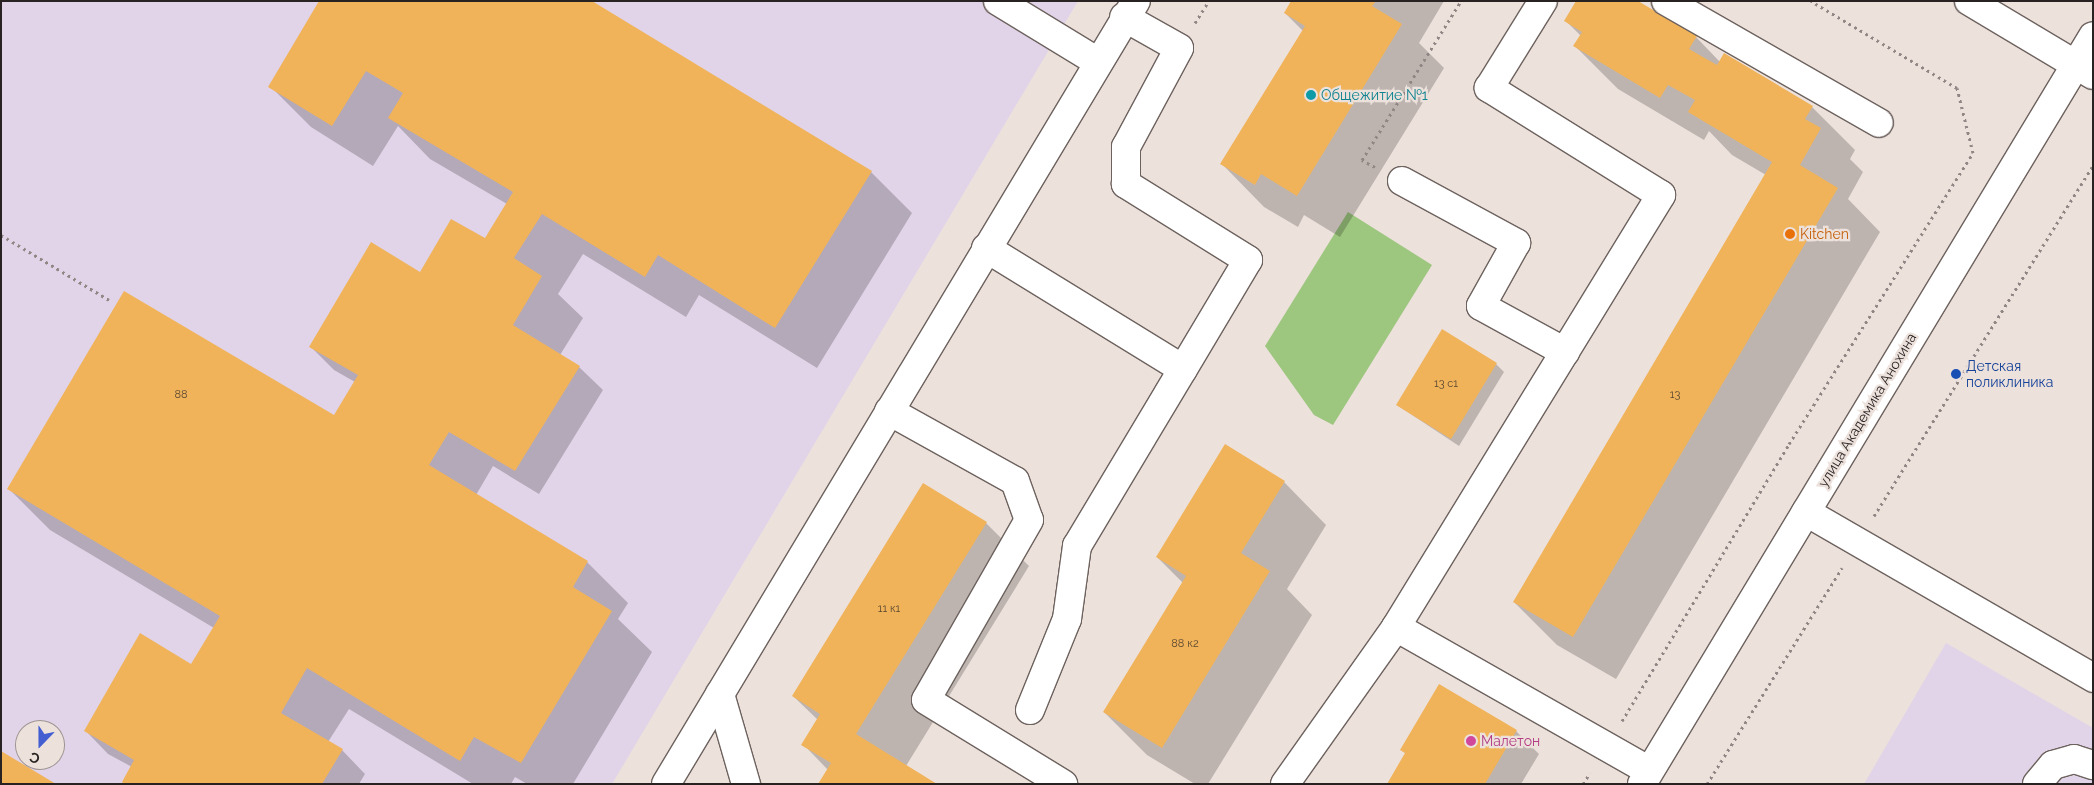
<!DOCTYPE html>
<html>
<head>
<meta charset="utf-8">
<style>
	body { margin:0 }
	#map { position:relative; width:2094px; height:785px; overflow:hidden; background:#ede1dc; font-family:Raleway,sans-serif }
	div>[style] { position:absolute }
	.education>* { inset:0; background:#e1d4e8 }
	.green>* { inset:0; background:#9dc67f }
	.shadow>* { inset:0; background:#0003 }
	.building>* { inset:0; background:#f0b35a }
	.path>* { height:3px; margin-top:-1.5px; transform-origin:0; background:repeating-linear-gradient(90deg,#908784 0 2.5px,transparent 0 6.5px) }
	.roads { filter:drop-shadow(1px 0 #6d625e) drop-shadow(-1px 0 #6d625e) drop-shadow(0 1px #6d625e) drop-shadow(0 -1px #6d625e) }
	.minor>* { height:28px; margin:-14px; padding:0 14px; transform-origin:14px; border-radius:14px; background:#fff }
	.dots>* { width:14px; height:14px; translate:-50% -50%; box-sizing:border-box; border:2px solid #ede1dc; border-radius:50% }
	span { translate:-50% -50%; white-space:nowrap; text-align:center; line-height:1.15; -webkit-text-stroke:4.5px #ede1dc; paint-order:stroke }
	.number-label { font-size:11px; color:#5a4730 }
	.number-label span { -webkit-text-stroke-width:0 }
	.culture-label { font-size:14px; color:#0d838f }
	.left { translate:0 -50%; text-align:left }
	.food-label { font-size:14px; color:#c56008 }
	.transit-label { font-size:14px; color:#164399 }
	.street-label { font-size:14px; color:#282322 }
	.hotel-label { font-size:14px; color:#b23c85 }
	.frame { position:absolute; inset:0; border:2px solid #282322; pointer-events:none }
	.north { position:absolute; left:15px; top:720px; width:50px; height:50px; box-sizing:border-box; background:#ede1dc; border:1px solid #9e9592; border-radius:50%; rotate:202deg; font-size:14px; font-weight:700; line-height:20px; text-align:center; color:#282322 }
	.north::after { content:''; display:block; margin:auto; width:18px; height:22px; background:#435ed1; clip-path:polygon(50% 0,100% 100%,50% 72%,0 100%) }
</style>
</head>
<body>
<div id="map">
	<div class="education">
		<i style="clip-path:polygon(evenodd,1px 1px,1078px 1px,612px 784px,1px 784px,1px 1px,25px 730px,55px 730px,55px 760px,25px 760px,25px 730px)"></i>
		<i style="clip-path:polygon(1946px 643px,2093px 728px,2093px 784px,1864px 784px)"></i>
	</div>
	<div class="green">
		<i style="clip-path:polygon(1348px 212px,1432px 265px,1333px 425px,1314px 415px,1265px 346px)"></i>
	</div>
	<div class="shadow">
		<i style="clip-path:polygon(320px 1px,871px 172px,912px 213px,817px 368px,699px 295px,686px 317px,583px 254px,558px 294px,583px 318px,560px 355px,579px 367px,603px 390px,539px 494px,493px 466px,476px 495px,587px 562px,628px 603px,618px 619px,652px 652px,573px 784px,527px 784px,515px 777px,511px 784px,473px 784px,349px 709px,328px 742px,342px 750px,365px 774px,359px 784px,125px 784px,132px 767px,108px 754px,85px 730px,191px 666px,214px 628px,50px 530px,9px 489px,334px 417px,355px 382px,334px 370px,310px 346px,420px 273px,486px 239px,507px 204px,430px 159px,398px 126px,373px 166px,311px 127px,270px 86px)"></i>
		<i style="clip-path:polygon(1293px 1px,1444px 1px,1419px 43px,1444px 68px,1340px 237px,1304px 215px,1298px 227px,1264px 207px,1222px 164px,1303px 31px,1285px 13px)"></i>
		<i style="clip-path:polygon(1566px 21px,1696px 37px,1720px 62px,1812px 107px,1855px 150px,1850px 159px,1863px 172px,1848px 199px,1880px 232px,1616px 679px,1557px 645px,1514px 602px,1766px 175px,1732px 155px,1709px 131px,1704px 140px,1618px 89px,1575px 46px,1581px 36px)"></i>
		<i style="clip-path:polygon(1496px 364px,1504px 372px,1459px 446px,1397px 405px)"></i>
		<i style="clip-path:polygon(1284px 482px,1326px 525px,1287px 589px,1312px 615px,1208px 784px,1195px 784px,1147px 755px,1104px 712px,1183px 583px,1157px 557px)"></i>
		<i style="clip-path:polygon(986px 523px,1029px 566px,906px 766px,828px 770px,803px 744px,818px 720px,793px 696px)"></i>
		<i style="clip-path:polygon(1516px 731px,1539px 754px,1521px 784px,1388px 784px,1406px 754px,1402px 750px)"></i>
	</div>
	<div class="building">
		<i style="clip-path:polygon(319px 1px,592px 1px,872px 171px,775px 328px,658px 255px,645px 277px,542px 214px,514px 258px,542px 276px,513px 325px,580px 366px,515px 471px,449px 432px,429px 465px,588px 561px,573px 587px,612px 611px,521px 763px,474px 737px,460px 761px,307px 668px,281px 713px,343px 749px,322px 784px,124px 784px,122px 782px,134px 760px,84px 731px,140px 633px,191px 664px,220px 616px,7px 489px,124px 291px,334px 415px,358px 375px,309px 347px,371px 242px,420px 272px,451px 219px,485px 238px,513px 192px,388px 118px,403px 93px,366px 71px,332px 126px,268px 87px)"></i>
		<i style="clip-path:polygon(1291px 1px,1376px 1px,1372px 6px,1402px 24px,1297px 196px,1261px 174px,1255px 185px,1220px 164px,1305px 26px,1284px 13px)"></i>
		<i style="clip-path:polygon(1576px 1px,1638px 1px,1697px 36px,1689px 49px,1717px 65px,1724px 53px,1813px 106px,1805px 119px,1821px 128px,1800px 165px,1838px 188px,1573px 637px,1513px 602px,1772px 162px,1688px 112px,1695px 100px,1668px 85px,1660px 98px,1573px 46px,1582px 32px,1564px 21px)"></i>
		<i style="clip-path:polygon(1442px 329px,1497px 363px,1451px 439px,1396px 405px)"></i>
		<i style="clip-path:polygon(1225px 444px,1285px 481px,1241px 553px,1270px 571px,1162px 748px,1103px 712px,1186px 576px,1156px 557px)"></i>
		<i style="clip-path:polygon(923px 483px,987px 522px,856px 734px,937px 784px,818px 784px,831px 763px,801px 745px,820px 714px,792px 696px)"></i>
		<i style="clip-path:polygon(1439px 684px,1517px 730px,1485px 784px,1387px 784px,1405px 753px,1400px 750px)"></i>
		<i style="clip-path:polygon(1px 751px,56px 784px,1px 784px)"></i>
	</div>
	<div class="path">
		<i style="left:1195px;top:23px;width:26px;rotate:-58deg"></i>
		<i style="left:1375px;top:167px;width:15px;rotate:-152deg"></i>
		<i style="left:1362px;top:160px;width:187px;rotate:-58.1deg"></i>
		<i style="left:1px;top:235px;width:126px;rotate:31deg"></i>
		<i style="left:1874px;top:516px;width:413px;rotate:-58deg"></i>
		<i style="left:1622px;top:721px;width:323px;rotate:-58.9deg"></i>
		<i style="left:1789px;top:444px;width:344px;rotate:-57.7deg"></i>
		<i style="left:1973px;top:153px;width:67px;rotate:-103.8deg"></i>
		<i style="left:1957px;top:88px;width:170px;rotate:-149.2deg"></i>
		<i style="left:1583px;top:784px;width:13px;rotate:-58deg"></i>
		<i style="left:1707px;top:784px;width:255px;rotate:-58deg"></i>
	</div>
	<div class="roads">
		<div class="minor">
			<i style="left:998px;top:1px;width:117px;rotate:31.4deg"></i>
			<i style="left:1666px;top:1px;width:245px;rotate:29.8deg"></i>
			<i style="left:1969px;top:1px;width:144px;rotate:30.8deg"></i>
			<i style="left:1402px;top:181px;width:130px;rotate:28.5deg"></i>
			<i style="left:1516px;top:243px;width:72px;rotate:119.1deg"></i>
			<i style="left:1481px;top:306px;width:96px;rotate:28.7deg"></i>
			<i style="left:986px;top:248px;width:231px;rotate:31.6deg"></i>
			<i style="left:1183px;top:369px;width:127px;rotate:-59.2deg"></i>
			<i style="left:1248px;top:260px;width:144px;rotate:-148.1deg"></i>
			<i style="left:1126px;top:184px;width:37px;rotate:-90deg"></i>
			<i style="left:1126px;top:147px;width:112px;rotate:-61.8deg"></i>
			<i style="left:1179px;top:48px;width:63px;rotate:-150.6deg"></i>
			<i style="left:889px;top:411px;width:144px;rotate:29.1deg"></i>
			<i style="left:1015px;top:481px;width:41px;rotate:70.3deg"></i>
			<i style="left:1029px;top:520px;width:207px;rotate:119.8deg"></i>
			<i style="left:926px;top:700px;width:161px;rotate:31.5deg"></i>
			<i style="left:1806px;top:512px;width:332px;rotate:30deg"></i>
			<i style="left:1396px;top:627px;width:291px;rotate:29.6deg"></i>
			<i style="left:720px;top:694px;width:94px;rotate:73.9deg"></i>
			<i style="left:1030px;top:710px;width:98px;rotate:-67.9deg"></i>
			<i style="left:1067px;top:619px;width:74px;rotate:-82.2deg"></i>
			<i style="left:1077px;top:546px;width:206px;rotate:-59.1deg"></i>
			<i style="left:666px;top:784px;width:913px;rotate:-59.03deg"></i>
			<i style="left:1285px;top:784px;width:192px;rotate:-54.7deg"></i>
			<i style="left:1396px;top:627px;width:507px;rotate:-58.47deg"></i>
			<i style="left:1661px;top:195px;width:203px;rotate:-148.1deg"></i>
			<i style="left:1489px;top:88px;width:102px;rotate:-58.2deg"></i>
			<i style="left:1642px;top:784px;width:873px;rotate:-58.91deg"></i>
			<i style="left:2037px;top:784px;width:25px;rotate:-50deg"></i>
			<i style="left:2053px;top:765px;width:22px;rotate:-16deg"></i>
			<i style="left:2074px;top:759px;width:20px;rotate:18deg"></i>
		</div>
	</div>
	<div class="dots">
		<i style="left:1311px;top:95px;background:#0f9aa8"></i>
		<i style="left:1790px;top:234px;background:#e8710a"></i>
		<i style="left:1956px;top:374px;background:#1a4fb4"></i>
		<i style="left:1471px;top:741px;background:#d1479c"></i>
	</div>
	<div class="number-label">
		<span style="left:1446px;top:384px">13 с1</span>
		<span style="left:181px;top:395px">88</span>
		<span style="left:1675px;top:395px">13</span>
		<span style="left:889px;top:609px">11 к1</span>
		<span style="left:1185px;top:644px">88 к2</span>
	</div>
	<div class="culture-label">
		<span class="left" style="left:1321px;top:95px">Общежитие №1</span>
	</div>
	<div class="food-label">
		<span class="left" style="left:1800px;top:234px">Kitchen</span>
	</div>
	<div class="transit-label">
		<span class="left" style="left:1966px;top:374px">Детская<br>поликлиника</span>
	</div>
	<div class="street-label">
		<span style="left:1867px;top:410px;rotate:-59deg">улица Академика Анохина</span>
	</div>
	<div class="hotel-label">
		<span class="left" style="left:1481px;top:741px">Малетон</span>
	</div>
	<div class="frame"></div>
	<div class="north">С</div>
</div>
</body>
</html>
